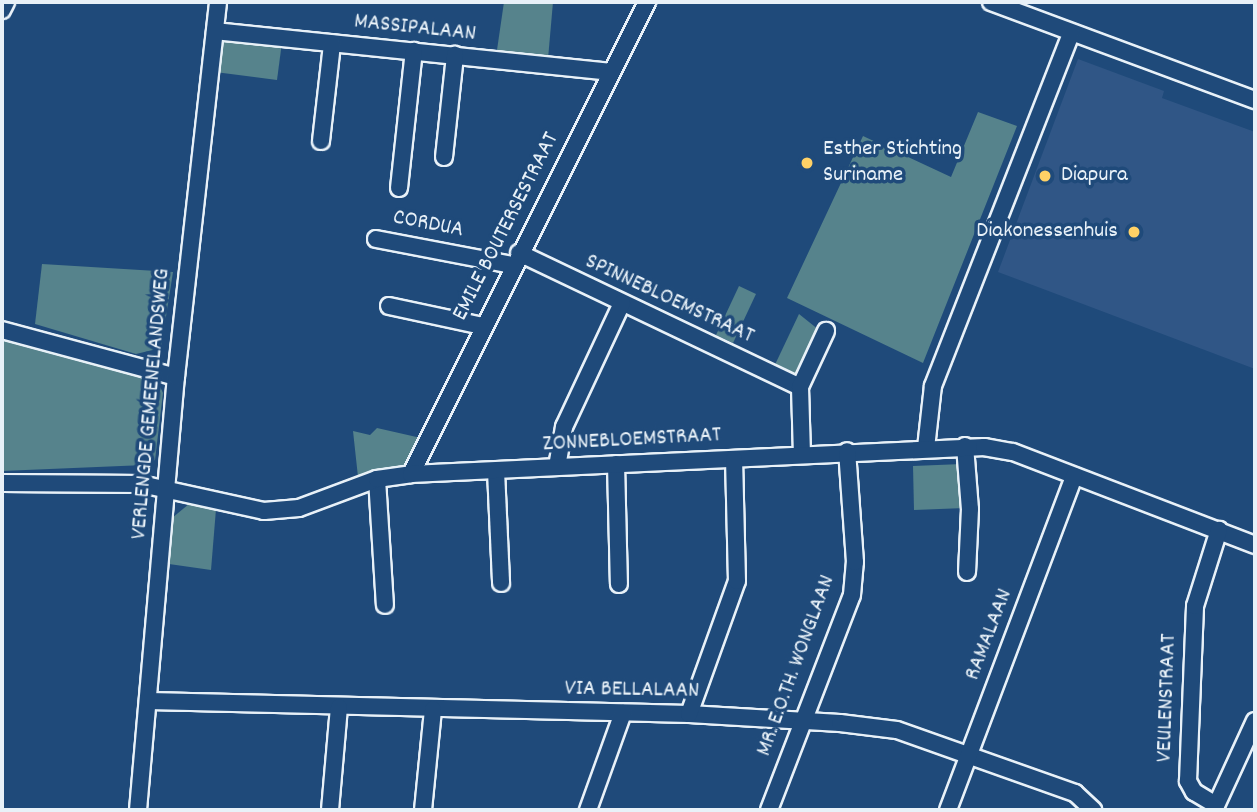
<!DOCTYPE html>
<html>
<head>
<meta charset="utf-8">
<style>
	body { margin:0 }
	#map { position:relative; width:1257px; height:812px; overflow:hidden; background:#1f4a7a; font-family:Dekko,sans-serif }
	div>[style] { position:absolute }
	.built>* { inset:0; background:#305686 }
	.green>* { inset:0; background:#56838c }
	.roads { filter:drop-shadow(2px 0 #e8f1f8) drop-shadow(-2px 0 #e8f1f8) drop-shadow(0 2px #e8f1f8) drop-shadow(0 -2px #e8f1f8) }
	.minor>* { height:16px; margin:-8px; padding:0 8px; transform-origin:8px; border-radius:8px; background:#1f4a7a }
	.dots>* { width:19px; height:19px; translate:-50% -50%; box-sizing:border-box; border:4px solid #1f4a7a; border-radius:50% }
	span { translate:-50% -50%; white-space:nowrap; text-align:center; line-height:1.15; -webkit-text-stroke:7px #1f4a7a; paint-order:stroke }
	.street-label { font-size:23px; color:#e8f1f8 }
	.poi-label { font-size:23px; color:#e8f1f8 }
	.left { translate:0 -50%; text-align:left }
	.right { translate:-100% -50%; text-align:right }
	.frame { position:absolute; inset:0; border:4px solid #e8f1f8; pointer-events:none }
</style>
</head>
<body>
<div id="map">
	<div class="built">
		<i style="clip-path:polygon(1078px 59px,1164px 91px,1162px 98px,1255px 132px,1255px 369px,998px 272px)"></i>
	</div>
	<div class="green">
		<i style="clip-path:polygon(504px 2px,553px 2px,548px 59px,497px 50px)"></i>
		<i style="clip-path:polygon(220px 35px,282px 42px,277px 80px,215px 72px)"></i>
		<i style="clip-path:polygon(978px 112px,1017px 126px,923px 363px,787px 298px,863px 136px,951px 177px)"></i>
		<i style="clip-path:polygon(42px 264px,173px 272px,161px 348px,136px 354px,35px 324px)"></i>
		<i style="clip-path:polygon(739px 286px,756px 294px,733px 343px,716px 335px)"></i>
		<i style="clip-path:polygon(799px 314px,819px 330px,800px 379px,772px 371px)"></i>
		<i style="clip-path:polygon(2px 335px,156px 378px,163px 393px,155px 460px,145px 465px,2px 471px)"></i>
		<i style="clip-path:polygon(377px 428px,421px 438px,403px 468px,358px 477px,353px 431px,370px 435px)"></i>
		<i style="clip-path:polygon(962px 464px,965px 508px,914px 510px,913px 466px)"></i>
		<i style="clip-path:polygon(189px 504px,216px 509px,211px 570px,169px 564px,172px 518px)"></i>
	</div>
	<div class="roads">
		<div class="minor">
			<i style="left:991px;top:2px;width:282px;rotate:20.4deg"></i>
			<i style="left:2px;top:10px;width:9px;rotate:-63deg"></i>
			<i style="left:215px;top:31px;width:398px;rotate:5.9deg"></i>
			<i style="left:321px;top:141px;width:98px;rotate:-83.5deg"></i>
			<i style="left:444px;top:157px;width:103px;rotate:-83.8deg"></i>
			<i style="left:399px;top:188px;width:138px;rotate:-83.8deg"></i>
			<i style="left:376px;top:239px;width:138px;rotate:10.8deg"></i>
			<i style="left:519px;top:253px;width:311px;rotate:25.5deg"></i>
			<i style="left:389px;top:306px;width:95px;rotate:12.1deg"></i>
			<i style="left:2px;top:330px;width:180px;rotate:15.1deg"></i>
			<i style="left:965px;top:446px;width:63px;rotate:85.5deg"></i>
			<i style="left:970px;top:509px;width:63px;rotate:92.7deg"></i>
			<i style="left:926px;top:448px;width:62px;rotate:-83.6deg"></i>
			<i style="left:933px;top:386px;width:379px;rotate:-68.6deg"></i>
			<i style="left:802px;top:455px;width:68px;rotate:-91.7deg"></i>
			<i style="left:800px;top:387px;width:62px;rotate:-65.1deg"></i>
			<i style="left:616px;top:464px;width:120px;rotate:88.6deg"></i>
			<i style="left:557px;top:467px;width:41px;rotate:-80.1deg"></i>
			<i style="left:564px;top:427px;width:137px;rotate:-64.9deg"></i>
			<i style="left:496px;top:471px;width:112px;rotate:87.4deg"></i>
			<i style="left:411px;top:474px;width:528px;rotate:-63.43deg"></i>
			<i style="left:377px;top:479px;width:126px;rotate:86.4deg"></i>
			<i style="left:2px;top:483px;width:139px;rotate:0.4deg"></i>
			<i style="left:141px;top:484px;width:126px;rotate:12.4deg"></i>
			<i style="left:264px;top:511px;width:35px;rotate:-5deg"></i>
			<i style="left:299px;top:508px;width:83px;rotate:-20.4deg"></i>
			<i style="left:377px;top:479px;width:34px;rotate:-8deg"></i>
			<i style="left:411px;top:474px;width:574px;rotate:-2.7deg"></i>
			<i style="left:984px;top:447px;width:29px;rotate:10deg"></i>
			<i style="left:1013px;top:452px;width:259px;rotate:21deg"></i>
			<i style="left:149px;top:701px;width:540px;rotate:1.38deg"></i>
			<i style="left:689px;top:714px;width:151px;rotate:3.4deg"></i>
			<i style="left:840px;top:723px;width:57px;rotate:7deg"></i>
			<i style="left:897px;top:730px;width:189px;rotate:19.5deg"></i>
			<i style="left:1075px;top:793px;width:25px;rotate:43deg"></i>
			<i style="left:689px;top:714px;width:141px;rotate:-70.2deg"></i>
			<i style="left:737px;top:581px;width:122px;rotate:-91.4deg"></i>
			<i style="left:1216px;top:805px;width:26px;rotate:-149deg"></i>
			<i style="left:1194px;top:792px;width:13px;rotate:-119deg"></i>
			<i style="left:1188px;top:781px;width:175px;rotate:-87.7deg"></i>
			<i style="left:1195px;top:606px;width:80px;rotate:-72.5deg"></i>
			<i style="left:138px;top:810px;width:435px;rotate:-85deg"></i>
			<i style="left:176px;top:377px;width:377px;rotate:-83.6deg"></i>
			<i style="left:330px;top:810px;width:103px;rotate:-85deg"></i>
			<i style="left:423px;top:810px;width:101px;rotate:-84.3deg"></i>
			<i style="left:588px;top:810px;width:103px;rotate:-70.2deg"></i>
			<i style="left:769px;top:810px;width:230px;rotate:-68.9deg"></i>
			<i style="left:852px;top:595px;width:33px;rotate:-85deg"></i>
			<i style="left:855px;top:562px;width:111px;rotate:-94.1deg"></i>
			<i style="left:948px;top:810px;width:357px;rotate:-69.3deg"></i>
			<i style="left:1214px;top:810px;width:98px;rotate:-65.3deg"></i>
		</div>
	</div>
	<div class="dots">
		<i style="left:807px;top:163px;background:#ffd166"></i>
		<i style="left:1045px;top:176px;background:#ffd166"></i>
		<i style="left:1134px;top:232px;background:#ffd166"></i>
	</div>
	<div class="street-label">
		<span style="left:415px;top:29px;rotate:6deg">MASSIPALAAN</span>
		<span style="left:428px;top:225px;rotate:11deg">CORDUA</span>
		<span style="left:507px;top:227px;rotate:-63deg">EMILE BOUTERSESTRAAT</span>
		<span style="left:669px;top:300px;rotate:25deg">SPINNEBLOEMSTRAAT</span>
		<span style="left:152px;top:404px;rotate:-85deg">VERLENGDE GEMEENELANDSWEG</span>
		<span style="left:632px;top:441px;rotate:-3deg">ZONNEBLOEMSTRAAT</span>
		<span style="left:990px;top:635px;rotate:-69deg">RAMALAAN</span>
		<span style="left:797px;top:666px;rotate:-70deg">MR. E.O.TH. WONGLAAN</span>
		<span style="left:632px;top:691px;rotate:1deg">VIA BELLALAAN</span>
		<span style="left:1168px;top:698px;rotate:-88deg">VEULENSTRAAT</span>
	</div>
	<div class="poi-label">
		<span class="left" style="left:823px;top:163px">Esther Stichting<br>Suriname</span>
		<span class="left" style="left:1061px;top:176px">Diapura</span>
		<span class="right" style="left:1118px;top:232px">Diakonessenhuis</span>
	</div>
	<div class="frame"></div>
</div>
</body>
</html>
